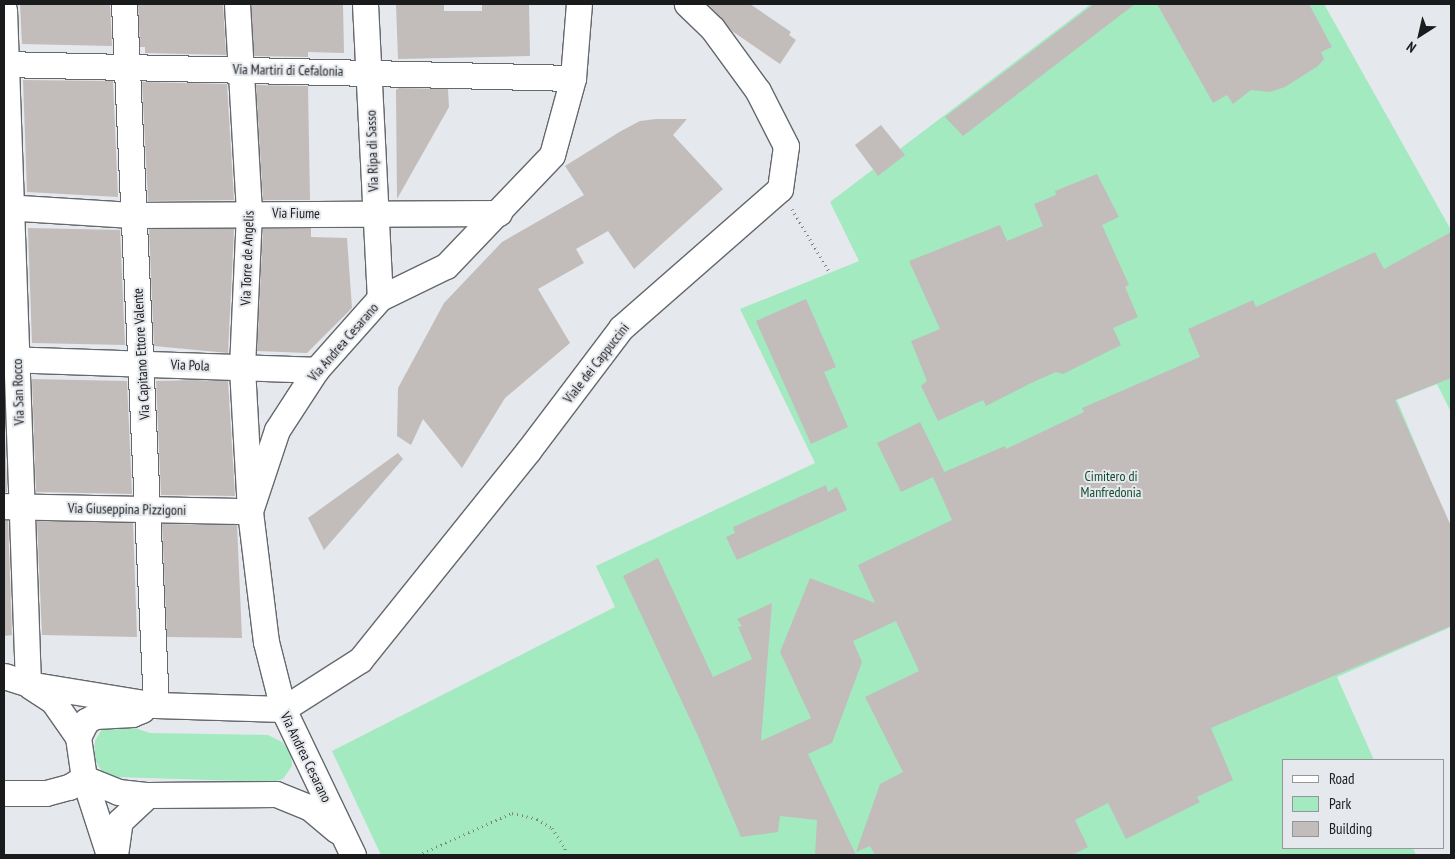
<!DOCTYPE html>
<html>
<head>
<meta charset="utf-8">
<style>
	body { margin:0 }
	#map { position:relative; width:1455px; height:859px; overflow:hidden; background:#e5e8ed; font-family:"PT Sans Narrow",sans-serif }
	div>[style] { position:absolute }
	.green>* { inset:0; background:#a3eac0 }
	.building>* { inset:0; background:#c2bdba }
	.path>* { height:3px; margin-top:-1.5px; transform-origin:0; background:repeating-linear-gradient(90deg,#7d7f82 0 1px,transparent 0 5px) }
	.roads { filter:drop-shadow(1px 0 #65686c) drop-shadow(-1px 0 #65686c) drop-shadow(0 1px #65686c) drop-shadow(0 -1px #65686c) }
	.street>* { height:25px; margin:-12.5px; padding:0 12.5px; transform-origin:12.5px; border-radius:12.5px; background:#fff }
	span { translate:-50% -50%; white-space:nowrap; text-align:center; line-height:1.15; -webkit-text-stroke:4px #e5e8ed; paint-order:stroke }
	.street-label { font-size:14px; color:#1a1b1c }
	.park-label { font-size:14px; color:#154b30 }
	.frame { position:absolute; inset:0; border:5px solid #1a1b1c; pointer-events:none }
	.legend { position:absolute; left:1282px; top:759px; width:162px; height:90px; box-sizing:border-box; background:#e5e8ed; border:1px solid #949699; margin:0; padding:6px 9px; list-style:none; font-size:15px; color:#1a1b1c }
	.legend li { display:flex; align-items:center; gap:10px; height:25px }
	.legend b { width:25px; border:1px solid #949699 }
	.north { position:absolute; left:1395px; top:10px; width:50px; height:50px; -webkit-text-stroke:4px #e5e8ed; paint-order:stroke; rotate:215deg; font-size:14px; font-weight:700; line-height:20px; text-align:center; color:#1a1b1c }
	.north::after { content:''; display:block; margin:auto; width:18px; height:22px; background:#1a1b1c; clip-path:polygon(50% 0,100% 100%,50% 72%,0 100%) }
</style>
</head>
<body>
<div id="map">
	<div class="green">
		<i style="clip-path:polygon(1091px 4px,1324px 4px,1451px 230px,1451px 412px,1437px 384px,1397px 400px,1451px 529px,1451px 627px,1337px 677px,1374px 760px,1284px 760px,1284px 848px,1413px 848px,1416px 855px,381px 855px,332px 751px,615px 607px,596px 566px,815px 463px,740px 309px,859px 261px,830px 202px)"></i>
		<i style="clip-path:polygon(119px 723px,150px 733px,268px 735px,282px 742px,291px 753px,292px 766px,283px 779px,272px 782px,117px 777px,102px 771px,94px 759px,95px 741px,102px 729px)"></i>
	</div>
	<div class="building">
		<i style="clip-path:polygon(20px 4px,110px 4px,112px 46px,22px 44px)"></i>
		<i style="clip-path:polygon(138px 4px,223px 4px,226px 55px,145px 53px,145px 47px,140px 47px)"></i>
		<i style="clip-path:polygon(251px 4px,343px 4px,344px 53px,308px 52px,308px 57px,254px 56px)"></i>
		<i style="clip-path:polygon(396px 4px,444px 4px,444px 11px,482px 11px,482px 4px,529px 4px,530px 56px,398px 59px)"></i>
		<i style="clip-path:polygon(708px 4px,750px 4px,791px 32px,789px 35px,796px 40px,780px 64px,732px 31px)"></i>
		<i style="clip-path:polygon(1094px 4px,1135px 4px,963px 136px,945px 117px)"></i>
		<i style="clip-path:polygon(1157px 4px,1309px 4px,1332px 47px,1321px 52px,1324px 59px,1318px 66px,1285px 87px,1270px 92px,1251px 90px,1233px 104px,1227px 95px,1213px 103px)"></i>
		<i style="clip-path:polygon(23px 80px,113px 81px,118px 197px,27px 192px)"></i>
		<i style="clip-path:polygon(142px 82px,227px 84px,234px 200px,148px 201px)"></i>
		<i style="clip-path:polygon(256px 85px,308px 86px,310px 200px,263px 200px)"></i>
		<i style="clip-path:polygon(399px 88px,448px 89px,449px 107px,397px 199px,396px 90px)"></i>
		<i style="clip-path:polygon(656px 119px,687px 119px,673px 135px,723px 189px,634px 269px,608px 231px,576px 249px,584px 263px,538px 289px,570px 343px,505px 398px,462px 468px,423px 419px,411px 445px,397px 436px,398px 388px,444px 303px,502px 242px,584px 195px,565px 166px,621px 131px,640px 121px)"></i>
		<i style="clip-path:polygon(881px 125px,905px 155px,878px 176px,855px 145px)"></i>
		<i style="clip-path:polygon(1097px 174px,1119px 217px,1102px 225px,1129px 285px,1125px 287px,1138px 317px,1113px 328px,1121px 345px,1063px 374px,1056px 372px,1029px 384px,986px 406px,983px 400px,938px 421px,921px 386px,927px 381px,911px 341px,940px 329px,909px 261px,1000px 225px,1007px 241px,1043px 226px,1034px 204px,1056px 195px,1055px 191px)"></i>
		<i style="clip-path:polygon(28px 228px,120px 230px,125px 345px,32px 343px)"></i>
		<i style="clip-path:polygon(311px 228px,311px 237px,347px 238px,352px 308px,307px 353px,257px 351px,263px 229px)"></i>
		<i style="clip-path:polygon(149px 229px,234px 229px,228px 353px,154px 346px)"></i>
		<i style="clip-path:polygon(1451px 232px,1451px 378px,1395px 400px,1451px 526px,1451px 626px,1211px 728px,1233px 780px,1197px 797px,1200px 802px,1126px 839px,1108px 803px,1075px 820px,1088px 847px,1072px 855px,875px 855px,870px 846px,856px 852px,880px 784px,903px 772px,865px 697px,919px 671px,896px 621px,853px 641px,862px 662px,832px 743px,808px 754px,856px 855px,815px 855px,817px 820px,780px 816px,778px 832px,741px 837px,698px 736px,623px 576px,658px 558px,713px 677px,752px 659px,738px 627px,742px 626px,737px 619px,772px 603px,761px 741px,811px 718px,780px 652px,810px 578px,875px 603px,858px 565px,952px 520px,933px 477px,901px 492px,877px 443px,920px 422px,944px 471px,942px 473px,1005px 446px,1006px 449px,1084px 412px,1082px 408px,1200px 357px,1188px 329px,1253px 300px,1256px 307px,1375px 252px,1384px 269px)"></i>
		<i style="clip-path:polygon(806px 299px,836px 367px,824px 372px,848px 427px,811px 444px,756px 321px)"></i>
		<i style="clip-path:polygon(32px 379px,127px 381px,132px 494px,36px 492px)"></i>
		<i style="clip-path:polygon(195px 380px,228px 381px,235px 496px,161px 495px,156px 381px)"></i>
		<i style="clip-path:polygon(4px 407px,7px 492px,4px 492px)"></i>
		<i style="clip-path:polygon(398px 453px,403px 459px,324px 550px,308px 518px)"></i>
		<i style="clip-path:polygon(826px 485px,828px 492px,837px 487px,847px 510px,737px 560px,726px 537px,735px 533px,733px 527px)"></i>
		<i style="clip-path:polygon(4px 520px,8px 520px,12px 635px,4px 636px)"></i>
		<i style="clip-path:polygon(37px 521px,133px 523px,137px 637px,42px 635px)"></i>
		<i style="clip-path:polygon(162px 524px,237px 525px,242px 638px,167px 637px)"></i>
	</div>
	<div class="path">
		<i style="left:792px;top:209px;width:74px;rotate:59.3deg"></i>
		<i style="left:418px;top:855px;width:103px;rotate:-24.1deg"></i>
		<i style="left:512px;top:813px;width:26px;rotate:13deg"></i>
		<i style="left:537px;top:819px;width:17px;rotate:31deg"></i>
		<i style="left:552px;top:828px;width:24px;rotate:57deg"></i>
		<i style="left:565px;top:848px;width:7px;rotate:90deg"></i>
	</div>
	<div class="roads">
		<div class="street">
			<i style="left:124px;top:4px;width:702px;rotate:87.39deg"></i>
			<i style="left:365px;top:4px;width:294px;rotate:87.1deg"></i>
			<i style="left:4px;top:10px;width:674px;rotate:87.96deg"></i>
			<i style="left:4px;top:64px;width:569px;rotate:1.41deg"></i>
			<i style="left:4px;top:207px;width:128px;rotate:3.6deg"></i>
			<i style="left:132px;top:215px;width:367px;rotate:-0.3deg"></i>
			<i style="left:4px;top:359px;width:312px;rotate:2deg"></i>
			<i style="left:4px;top:506px;width:246px;rotate:1.2deg"></i>
			<i style="left:250px;top:511px;width:144px;rotate:-93.2deg"></i>
			<i style="left:242px;top:367px;width:155px;rotate:-87.4deg"></i>
			<i style="left:249px;top:212px;width:208px;rotate:-93.3deg"></i>
			<i style="left:4px;top:676px;width:25px;rotate:18deg"></i>
			<i style="left:28px;top:684px;width:130px;rotate:9.3deg"></i>
			<i style="left:156px;top:705px;width:127px;rotate:1.8deg"></i>
			<i style="left:30px;top:686px;width:27px;rotate:33deg"></i>
			<i style="left:53px;top:701px;width:44px;rotate:55.2deg"></i>
			<i style="left:78px;top:737px;width:41px;rotate:81.7deg"></i>
			<i style="left:84px;top:778px;width:81px;rotate:72deg"></i>
			<i style="left:283px;top:709px;width:91px;rotate:-32.5deg"></i>
			<i style="left:360px;top:660px;width:268px;rotate:-51.2deg"></i>
			<i style="left:528px;top:451px;width:154px;rotate:-52.9deg"></i>
			<i style="left:621px;top:328px;width:211px;rotate:-41.2deg"></i>
			<i style="left:780px;top:189px;width:43px;rotate:-82.1deg"></i>
			<i style="left:786px;top:146px;width:62px;rotate:-117deg"></i>
			<i style="left:758px;top:91px;width:78px;rotate:-126.1deg"></i>
			<i style="left:712px;top:28px;width:35px;rotate:-136deg"></i>
			<i style="left:78px;top:737px;width:18px;rotate:-63deg"></i>
			<i style="left:86px;top:721px;width:10px;rotate:-29deg"></i>
			<i style="left:95px;top:716px;width:37px;rotate:-3deg"></i>
			<i style="left:132px;top:714px;width:11px;rotate:-22deg"></i>
			<i style="left:84px;top:778px;width:37px;rotate:22deg"></i>
			<i style="left:118px;top:792px;width:30px;rotate:6deg"></i>
			<i style="left:148px;top:795px;width:128px;rotate:-0.4deg"></i>
			<i style="left:276px;top:794px;width:37px;rotate:22deg"></i>
			<i style="left:310px;top:808px;width:35px;rotate:40deg"></i>
			<i style="left:4px;top:793px;width:42px"></i>
			<i style="left:46px;top:793px;width:24px;rotate:-15deg"></i>
			<i style="left:69px;top:787px;width:17px;rotate:-31deg"></i>
			<i style="left:115px;top:855px;width:34px;rotate:-82deg"></i>
			<i style="left:120px;top:821px;width:38px;rotate:-43deg"></i>
			<i style="left:353px;top:855px;width:162px;rotate:-115.6deg"></i>
			<i style="left:283px;top:709px;width:69px;rotate:-104.2deg"></i>
			<i style="left:266px;top:642px;width:132px;rotate:-97deg"></i>
			<i style="left:250px;top:511px;width:85px;rotate:-71.6deg"></i>
			<i style="left:277px;top:430px;width:72px;rotate:-57deg"></i>
			<i style="left:316px;top:370px;width:96px;rotate:-48.4deg"></i>
			<i style="left:380px;top:298px;width:73px;rotate:-25.9deg"></i>
			<i style="left:446px;top:266px;width:153px;rotate:-46.3deg"></i>
			<i style="left:552px;top:155px;width:80px;rotate:-74.7deg"></i>
			<i style="left:573px;top:78px;width:74px;rotate:-85.4deg"></i>
		</div>
	</div>
	<div class="street-label">
		<span style="left:288px;top:70px;rotate:1deg">Via Martiri di Cefalonia</span>
		<span style="left:372px;top:151px;rotate:-92deg">Via Ripa di Sasso</span>
		<span style="left:296px;top:213px;rotate:1deg">Via Fiume</span>
		<span style="left:247px;top:258px;rotate:-88deg">Via Torre de Angelis</span>
		<span style="left:343px;top:342px;rotate:-49deg">Via Andrea Cesarano</span>
		<span style="left:141px;top:354px;rotate:-93deg">Via Capitano Ettore Valente</span>
		<span style="left:596px;top:363px;rotate:-52deg">Viale dei Cappuccini</span>
		<span style="left:190px;top:365px;rotate:2deg">Via Pola</span>
		<span style="left:18px;top:392px;rotate:-92deg">Via San Rocco</span>
		<span style="left:127px;top:509px;rotate:1deg">Via Giuseppina Pizzigoni</span>
		<span style="left:306px;top:757px;rotate:64deg">Via Andrea Cesarano</span>
	</div>
	<div class="park-label">
		<span style="left:1111px;top:484px">Cimitero di<br>Manfredonia</span>
	</div>
	<div class="frame"></div>
	<ul class="legend">
	<li><b style="height:6px;background:#fff"></b>Road</li>
	<li><b style="height:14px;background:#a3eac0"></b>Park</li>
	<li><b style="height:14px;background:#c2bdba"></b>Building</li>
	</ul>
	<div class="north">N</div>
</div>
</body>
</html>
